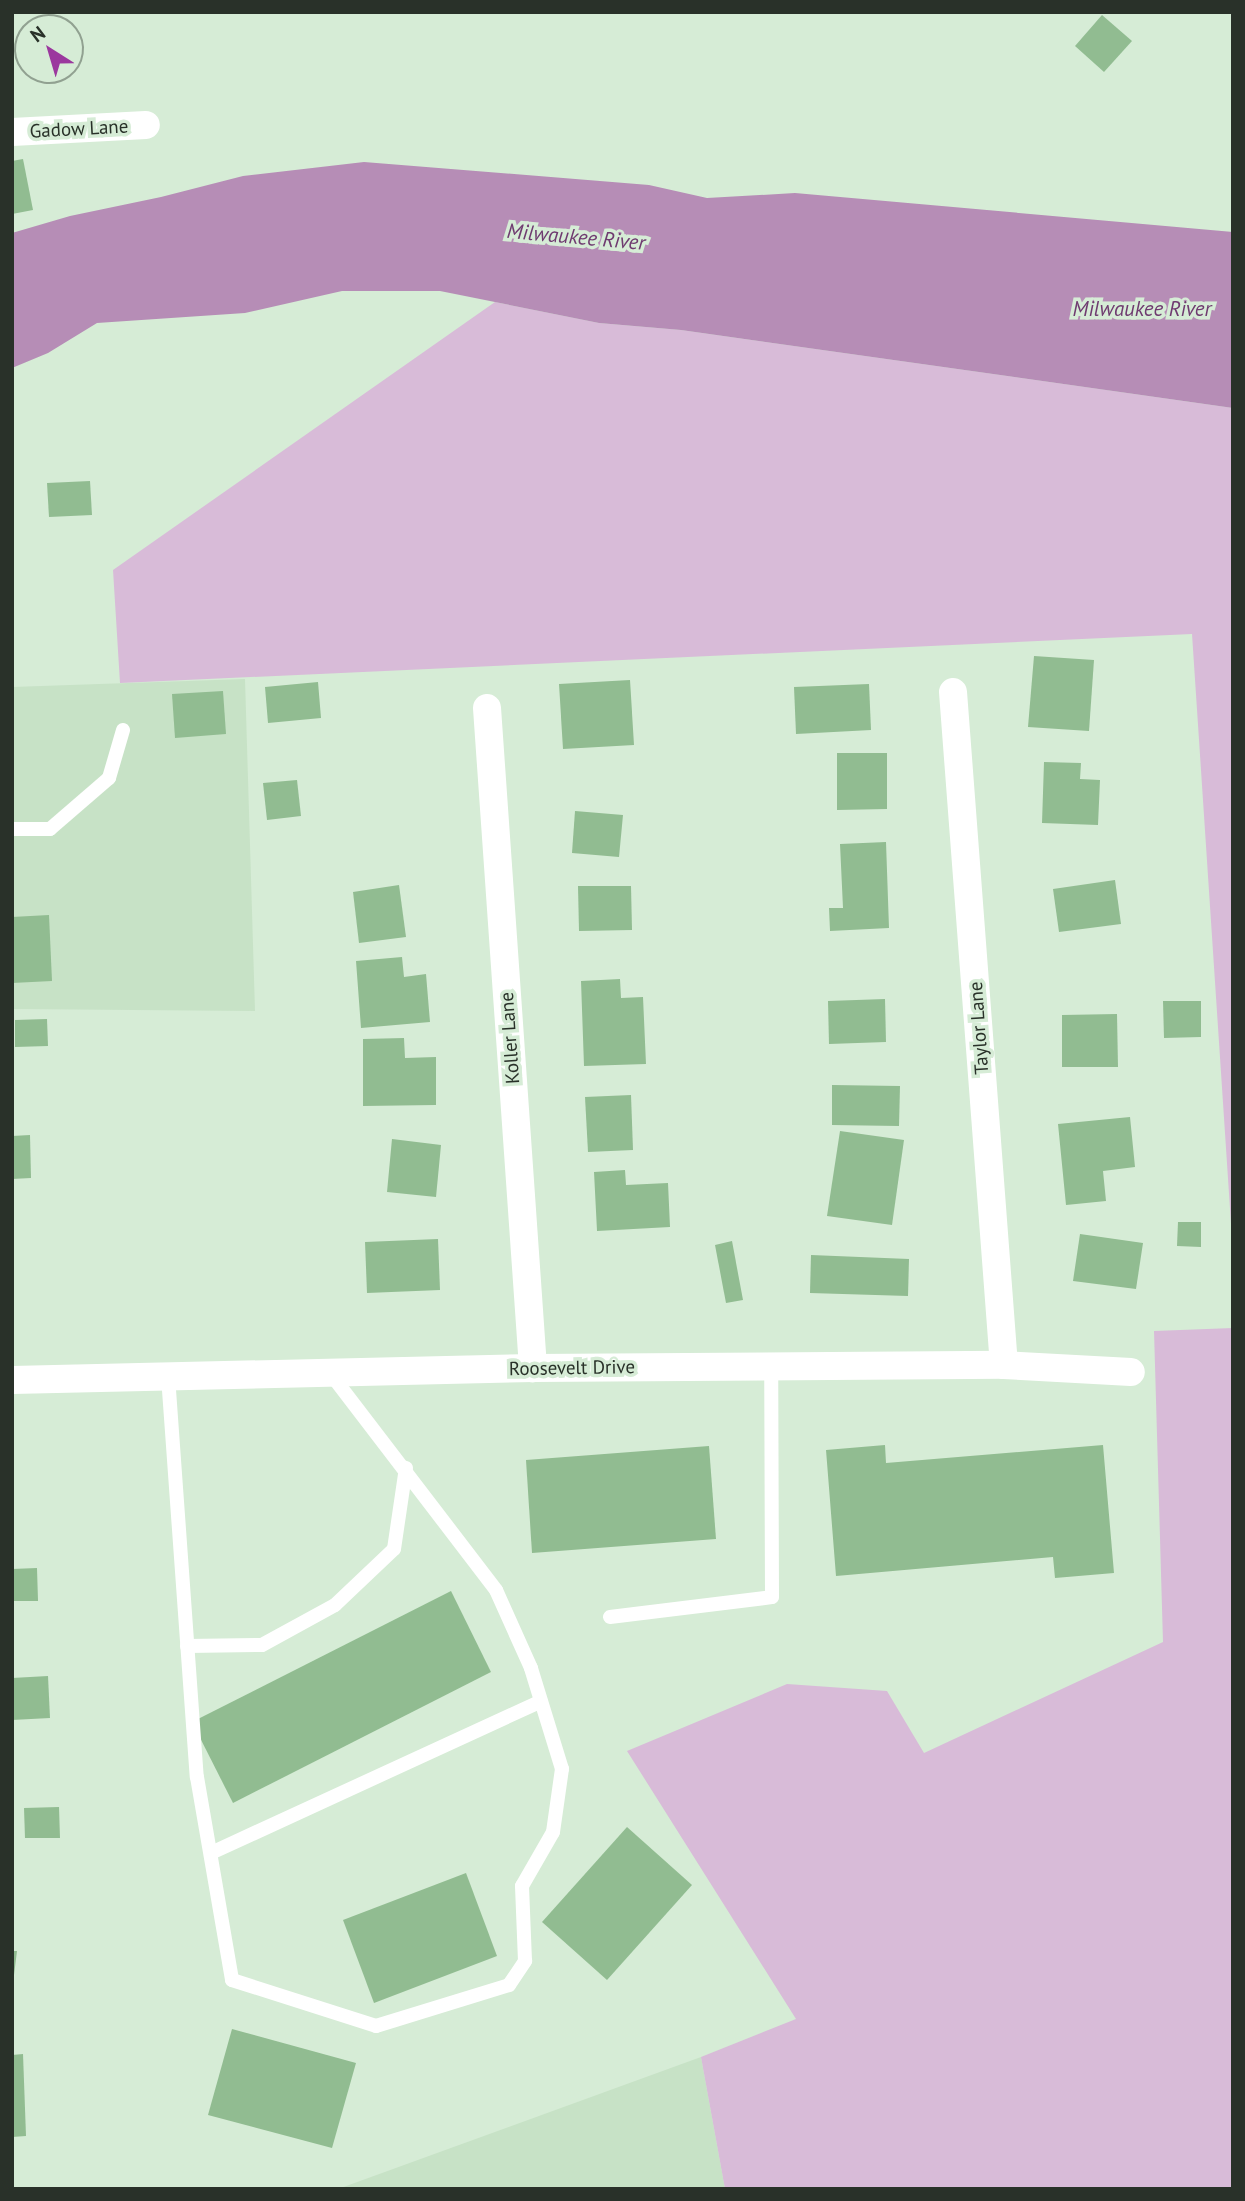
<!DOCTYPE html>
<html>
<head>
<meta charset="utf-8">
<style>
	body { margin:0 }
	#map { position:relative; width:1245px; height:2201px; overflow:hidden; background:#d6ecd6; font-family:"PT Sans",sans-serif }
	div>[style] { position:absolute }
	.built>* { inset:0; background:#c7e2c6 }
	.green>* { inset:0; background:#d8bbd8 }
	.water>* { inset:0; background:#b68db6 }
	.building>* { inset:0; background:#91bc91 }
	.service>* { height:14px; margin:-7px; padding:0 7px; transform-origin:7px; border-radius:7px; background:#fff }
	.minor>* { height:28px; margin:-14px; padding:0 14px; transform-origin:14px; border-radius:14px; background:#fff }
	span { translate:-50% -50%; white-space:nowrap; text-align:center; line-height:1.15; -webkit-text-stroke:7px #d6ecd6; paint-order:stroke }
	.street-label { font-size:19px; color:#293129 }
	.water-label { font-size:21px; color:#6f3b70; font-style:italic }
	.frame { position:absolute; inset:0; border:14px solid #293129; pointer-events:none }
	.north { position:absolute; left:14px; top:14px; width:70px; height:70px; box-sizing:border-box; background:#d6ecd6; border:2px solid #91a191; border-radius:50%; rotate:323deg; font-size:19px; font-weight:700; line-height:28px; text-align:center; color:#293129 }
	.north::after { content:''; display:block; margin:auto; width:24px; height:32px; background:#9b389e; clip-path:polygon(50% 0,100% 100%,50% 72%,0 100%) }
</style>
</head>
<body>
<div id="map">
	<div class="built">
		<i style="clip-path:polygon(245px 679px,255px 1011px,12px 1009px,12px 687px)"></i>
		<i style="clip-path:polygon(701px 2057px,725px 2189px,338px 2189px)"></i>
	</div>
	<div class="green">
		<i style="clip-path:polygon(495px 302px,599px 323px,681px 330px,1233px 408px,1233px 1254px,1192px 634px,120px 683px,113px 570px)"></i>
		<i style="clip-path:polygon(1233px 1328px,1233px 2189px,725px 2189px,701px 2057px,796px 2019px,627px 1751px,787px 1684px,887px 1691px,924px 1753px,1163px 1642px,1154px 1331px)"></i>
	</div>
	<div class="water">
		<i style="clip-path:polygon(364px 162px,649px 185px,707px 198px,795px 193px,1233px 232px,1233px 408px,681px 330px,599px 323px,440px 291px,342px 291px,245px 313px,97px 323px,48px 353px,12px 368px,12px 233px,70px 216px,161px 197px,243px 176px)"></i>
	</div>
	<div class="building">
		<i style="clip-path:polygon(1102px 15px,1132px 41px,1104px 72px,1075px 46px)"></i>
		<i style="clip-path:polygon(23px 159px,33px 210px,12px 214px,12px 161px)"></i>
		<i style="clip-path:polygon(90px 481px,92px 515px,49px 517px,47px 483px)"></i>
		<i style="clip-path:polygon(1034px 656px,1094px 660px,1089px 731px,1028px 727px)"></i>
		<i style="clip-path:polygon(630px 680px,634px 745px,563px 749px,559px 684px)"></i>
		<i style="clip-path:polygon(318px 682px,321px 718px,268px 723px,265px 687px)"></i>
		<i style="clip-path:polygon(869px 684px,871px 730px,796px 734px,794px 687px)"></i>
		<i style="clip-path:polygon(223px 691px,226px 734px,175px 738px,172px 694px)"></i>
		<i style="clip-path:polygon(837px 753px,887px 753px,887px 809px,837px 810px)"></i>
		<i style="clip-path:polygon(1044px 762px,1081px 763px,1080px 779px,1100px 780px,1098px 825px,1042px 823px)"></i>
		<i style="clip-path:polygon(297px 780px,301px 816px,267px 820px,263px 783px)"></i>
		<i style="clip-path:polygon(575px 811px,623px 815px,619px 857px,572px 853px)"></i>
		<i style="clip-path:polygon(886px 842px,889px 928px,830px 931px,829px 908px,843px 908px,840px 844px)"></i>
		<i style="clip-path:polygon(1115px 880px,1121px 924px,1059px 932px,1053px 889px)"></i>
		<i style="clip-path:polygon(399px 885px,406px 937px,359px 943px,353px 892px)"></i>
		<i style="clip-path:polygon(578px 886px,631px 886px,632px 930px,579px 931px)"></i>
		<i style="clip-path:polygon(49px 915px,52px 981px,12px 983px,12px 917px)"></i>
		<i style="clip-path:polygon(402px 957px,404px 977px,426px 974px,430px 1022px,361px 1028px,356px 961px)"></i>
		<i style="clip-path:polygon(620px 979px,621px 998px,643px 997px,646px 1064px,584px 1066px,581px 981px)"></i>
		<i style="clip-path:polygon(885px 999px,886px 1042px,829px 1044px,828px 1001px)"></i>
		<i style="clip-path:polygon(1163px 1001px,1201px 1001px,1201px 1037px,1164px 1038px)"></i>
		<i style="clip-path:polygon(1117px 1014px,1118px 1067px,1062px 1067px,1062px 1015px)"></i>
		<i style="clip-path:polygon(47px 1019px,48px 1046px,15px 1047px,15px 1020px)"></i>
		<i style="clip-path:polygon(404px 1038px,405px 1058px,436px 1057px,436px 1105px,363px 1106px,363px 1039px)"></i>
		<i style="clip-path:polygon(832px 1085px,900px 1086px,899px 1126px,832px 1125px)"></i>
		<i style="clip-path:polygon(631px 1095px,633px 1150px,588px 1152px,585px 1097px)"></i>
		<i style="clip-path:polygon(1130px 1117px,1135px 1167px,1103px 1171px,1106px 1201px,1066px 1205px,1058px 1124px)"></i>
		<i style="clip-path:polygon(840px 1131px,904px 1140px,892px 1225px,827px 1216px)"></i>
		<i style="clip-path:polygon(30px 1135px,31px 1178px,12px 1179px,12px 1136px)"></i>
		<i style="clip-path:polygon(392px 1139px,441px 1145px,436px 1197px,387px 1192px)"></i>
		<i style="clip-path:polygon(625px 1170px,626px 1185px,668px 1183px,670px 1227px,597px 1231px,594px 1172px)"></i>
		<i style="clip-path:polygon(1178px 1222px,1201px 1222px,1201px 1247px,1177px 1246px)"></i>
		<i style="clip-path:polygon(1080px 1234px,1143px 1243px,1136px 1289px,1073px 1281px)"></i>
		<i style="clip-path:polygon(438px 1239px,440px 1290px,367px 1293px,365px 1242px)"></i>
		<i style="clip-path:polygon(732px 1241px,743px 1300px,726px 1303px,715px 1245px)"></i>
		<i style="clip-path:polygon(811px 1255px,909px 1259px,908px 1296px,810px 1293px)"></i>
		<i style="clip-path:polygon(885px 1445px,886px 1463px,1103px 1445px,1114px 1573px,1055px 1578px,1053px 1557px,836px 1576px,826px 1450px)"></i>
		<i style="clip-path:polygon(709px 1446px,716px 1539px,532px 1553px,526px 1460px)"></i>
		<i style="clip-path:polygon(37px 1568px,38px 1601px,12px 1601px,12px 1569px)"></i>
		<i style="clip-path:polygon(451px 1591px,491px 1672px,233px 1803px,192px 1722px)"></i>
		<i style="clip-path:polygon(48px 1676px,50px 1718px,12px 1720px,12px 1678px)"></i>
		<i style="clip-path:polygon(59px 1807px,60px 1838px,25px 1838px,24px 1808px)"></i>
		<i style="clip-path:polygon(627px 1827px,692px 1885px,607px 1980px,542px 1922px)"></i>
		<i style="clip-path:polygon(466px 1873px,497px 1956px,374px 2003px,343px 1920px)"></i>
		<i style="clip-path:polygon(12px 1951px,17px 1951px,14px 1975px,12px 1975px)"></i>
		<i style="clip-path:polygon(232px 2029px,356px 2063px,332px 2148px,208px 2115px)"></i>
		<i style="clip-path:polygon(23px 2054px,26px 2136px,12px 2137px,12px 2055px)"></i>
	</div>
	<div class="service">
		<i style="left:12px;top:829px;width:38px"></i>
		<i style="left:50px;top:829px;width:78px;rotate:-40.8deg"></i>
		<i style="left:109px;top:778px;width:50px;rotate:-73.7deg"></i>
		<i style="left:168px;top:1376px;width:402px;rotate:85.9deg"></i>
		<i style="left:197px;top:1777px;width:206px;rotate:80.2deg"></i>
		<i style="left:232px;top:1980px;width:151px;rotate:17.7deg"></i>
		<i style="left:376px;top:2026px;width:139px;rotate:-17.1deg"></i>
		<i style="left:509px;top:1985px;width:29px;rotate:-56deg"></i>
		<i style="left:525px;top:1961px;width:75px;rotate:-92.3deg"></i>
		<i style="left:522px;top:1886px;width:62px;rotate:-60.1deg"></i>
		<i style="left:553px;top:1832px;width:64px;rotate:-81.9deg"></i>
		<i style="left:562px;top:1769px;width:106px;rotate:-107.1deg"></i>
		<i style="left:531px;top:1668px;width:85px;rotate:-114.2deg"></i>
		<i style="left:496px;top:1590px;width:272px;rotate:-127.4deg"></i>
		<i style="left:610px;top:1617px;width:163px;rotate:-7deg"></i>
		<i style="left:772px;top:1597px;width:231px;rotate:-90.2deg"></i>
		<i style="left:187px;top:1646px;width:75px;rotate:-0.8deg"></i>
		<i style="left:262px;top:1645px;width:83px;rotate:-28.7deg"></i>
		<i style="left:335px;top:1605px;width:81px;rotate:-43.5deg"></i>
		<i style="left:394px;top:1549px;width:82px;rotate:-81.6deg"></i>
		<i style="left:211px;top:1853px;width:363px;rotate:-24.7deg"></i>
	</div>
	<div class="minor">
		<i style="left:12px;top:132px;width:134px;rotate:-3deg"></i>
		<i style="left:953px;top:692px;width:675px;rotate:85.67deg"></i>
		<i style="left:487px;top:708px;width:662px;rotate:86.01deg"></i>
		<i style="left:12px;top:1380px;width:521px;rotate:-1.32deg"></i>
		<i style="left:533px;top:1368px;width:471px;rotate:-0.4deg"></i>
		<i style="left:1004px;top:1365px;width:127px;rotate:3.2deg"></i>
	</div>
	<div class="street-label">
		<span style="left:79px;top:129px;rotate:-3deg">Gadow Lane</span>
		<span style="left:979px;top:1028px;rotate:-94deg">Taylor Lane</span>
		<span style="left:510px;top:1038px;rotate:-94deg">Koller Lane</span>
		<span style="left:572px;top:1368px;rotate:-1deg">Roosevelt Drive</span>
	</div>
	<div class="water-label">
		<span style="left:576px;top:237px;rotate:5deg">Milwaukee River</span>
		<span style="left:1142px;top:309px">Milwaukee River</span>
	</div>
	<div class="frame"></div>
	<div class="north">N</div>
</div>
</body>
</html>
